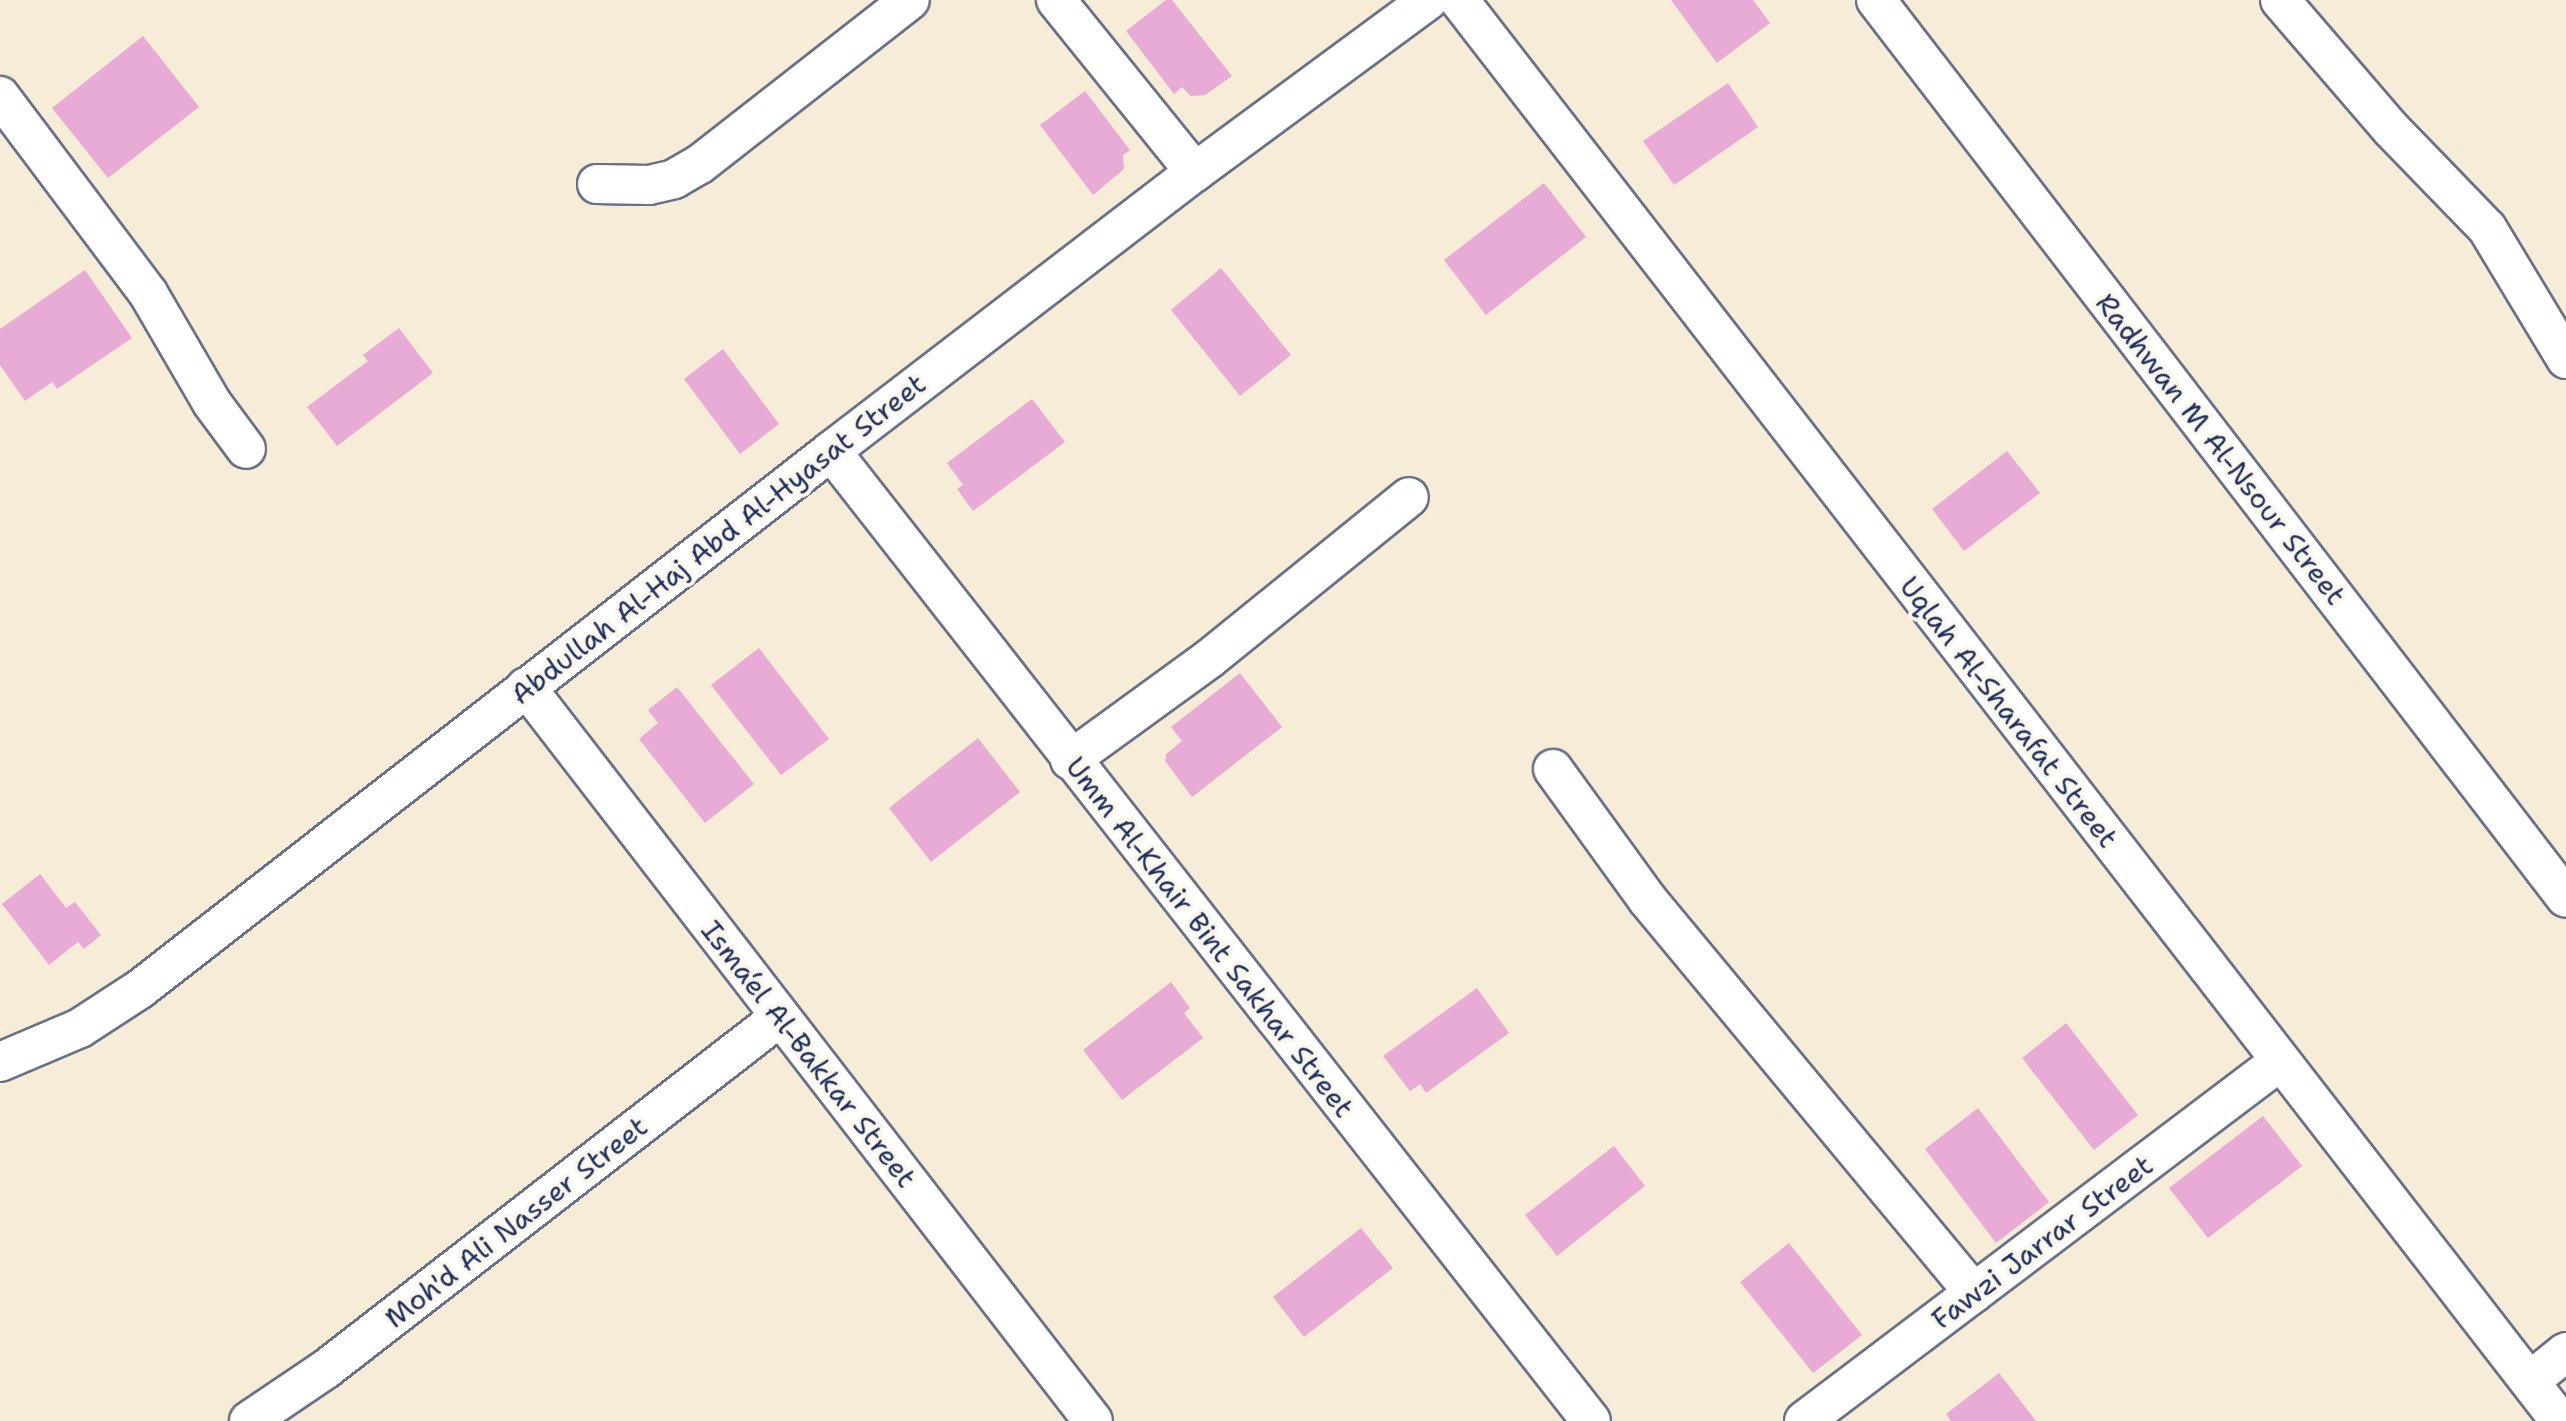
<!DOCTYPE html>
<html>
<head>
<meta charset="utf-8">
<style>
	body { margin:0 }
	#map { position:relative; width:2566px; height:1421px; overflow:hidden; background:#f6ecd7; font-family:"Shantell Sans",sans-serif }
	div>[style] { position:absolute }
	.building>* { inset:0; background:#e8abd5 }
	.roads { filter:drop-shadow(2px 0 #687188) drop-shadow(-2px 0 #687188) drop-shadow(0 2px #687188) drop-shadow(0 -2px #687188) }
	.street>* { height:38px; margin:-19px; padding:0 19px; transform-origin:19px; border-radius:19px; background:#fff }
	span { translate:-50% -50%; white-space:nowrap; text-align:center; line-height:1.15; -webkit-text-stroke:8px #fbf7ec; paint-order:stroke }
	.street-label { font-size:28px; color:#1b2f5e }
</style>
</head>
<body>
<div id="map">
	<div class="building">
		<i style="clip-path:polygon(1166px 0,1172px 0,1232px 76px,1205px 95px,1191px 96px,1182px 87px,1174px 94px,1126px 31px)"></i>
		<i style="clip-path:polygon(1671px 0,1753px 0,1770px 23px,1717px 63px)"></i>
		<i style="clip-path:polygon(143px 36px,199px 107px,108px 178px,52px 108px)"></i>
		<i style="clip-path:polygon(1728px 83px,1758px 127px,1674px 185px,1643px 141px)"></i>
		<i style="clip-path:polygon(1085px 91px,1130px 150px,1123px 155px,1124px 169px,1093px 195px,1040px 125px)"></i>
		<i style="clip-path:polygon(1544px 183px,1586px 237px,1486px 315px,1444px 260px)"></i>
		<i style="clip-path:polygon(1221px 268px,1291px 355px,1240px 396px,1171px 310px)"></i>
		<i style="clip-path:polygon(85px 270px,132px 338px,57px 389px,52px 382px,25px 401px,0 365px,0 329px)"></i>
		<i style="clip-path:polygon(399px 328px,433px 373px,337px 446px,307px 407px,368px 361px,363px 355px)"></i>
		<i style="clip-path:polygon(723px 349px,779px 424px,740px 454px,684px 379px)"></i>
		<i style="clip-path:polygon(1032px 399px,1065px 442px,973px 511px,957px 489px,963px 485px,947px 463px)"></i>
		<i style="clip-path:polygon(2007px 451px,2040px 493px,1964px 551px,1932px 509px)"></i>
		<i style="clip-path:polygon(759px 648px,829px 739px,781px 775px,711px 685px)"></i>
		<i style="clip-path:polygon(1240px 673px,1282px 727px,1192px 797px,1165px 761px,1166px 754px,1182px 741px,1171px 727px)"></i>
		<i style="clip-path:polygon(677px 687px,754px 784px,705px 823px,639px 739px,658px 723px,648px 710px)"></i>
		<i style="clip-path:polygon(978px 738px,1020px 792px,931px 862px,889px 808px)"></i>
		<i style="clip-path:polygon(40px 874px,66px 908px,75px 902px,101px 935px,84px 949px,78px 942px,49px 965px,2px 904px)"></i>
		<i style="clip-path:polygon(1171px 982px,1190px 1008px,1184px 1013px,1203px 1038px,1122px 1100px,1083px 1050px)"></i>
		<i style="clip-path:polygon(1477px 988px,1509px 1033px,1426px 1093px,1420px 1084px,1410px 1091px,1383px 1056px)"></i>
		<i style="clip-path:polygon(2066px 1023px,2138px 1115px,2094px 1150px,2022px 1058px)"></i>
		<i style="clip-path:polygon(1978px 1108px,2049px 1202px,1996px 1243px,1925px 1149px)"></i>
		<i style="clip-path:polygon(2263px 1116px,2302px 1166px,2208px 1238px,2169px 1188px)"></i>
		<i style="clip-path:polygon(1614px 1146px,1645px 1186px,1557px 1256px,1525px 1215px)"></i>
		<i style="clip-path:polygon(1361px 1228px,1393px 1268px,1304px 1337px,1273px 1297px)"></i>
		<i style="clip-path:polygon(1789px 1243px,1862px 1335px,1813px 1373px,1740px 1282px)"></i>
		<i style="clip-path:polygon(1999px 1373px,2036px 1421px,1951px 1421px,1946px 1414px)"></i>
	</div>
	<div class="roads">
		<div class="street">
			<i style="left:1056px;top:0;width:221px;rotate:51.1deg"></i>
			<i style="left:1459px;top:0;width:1798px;rotate:52.23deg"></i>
			<i style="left:1876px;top:0;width:1132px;rotate:52.46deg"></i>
			<i style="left:2280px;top:0;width:170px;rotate:49.3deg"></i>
			<i style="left:2391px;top:129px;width:138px;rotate:45.9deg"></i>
			<i style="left:2487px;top:228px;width:153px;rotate:58.9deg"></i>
			<i style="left:0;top:96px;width:246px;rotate:53.1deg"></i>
			<i style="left:148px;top:293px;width:127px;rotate:59.8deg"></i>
			<i style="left:212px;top:403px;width:57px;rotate:53.5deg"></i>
			<i style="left:597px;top:184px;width:52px;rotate:1.1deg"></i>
			<i style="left:649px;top:185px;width:26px;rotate:-13deg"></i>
			<i style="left:674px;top:179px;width:30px;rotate:-30deg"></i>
			<i style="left:700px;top:164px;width:266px;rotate:-38deg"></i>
			<i style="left:831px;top:451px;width:1232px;rotate:51.92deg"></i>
			<i style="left:526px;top:687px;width:927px;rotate:52.31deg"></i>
			<i style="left:1070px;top:760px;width:172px;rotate:-36deg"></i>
			<i style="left:1209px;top:659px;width:257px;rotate:-39deg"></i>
			<i style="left:1553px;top:769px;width:160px;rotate:54.1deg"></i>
			<i style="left:1647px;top:899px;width:512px;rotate:50.31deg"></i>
			<i style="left:0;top:1062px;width:87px;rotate:-23deg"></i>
			<i style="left:80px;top:1028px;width:72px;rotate:-33deg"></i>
			<i style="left:140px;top:989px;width:876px;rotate:-37.9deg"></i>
			<i style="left:831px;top:451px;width:459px;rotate:-37.5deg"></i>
			<i style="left:1195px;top:172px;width:290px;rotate:-36.4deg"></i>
			<i style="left:2530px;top:1381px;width:46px;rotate:-38.9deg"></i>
			<i style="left:249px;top:1421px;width:93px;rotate:-34deg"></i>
			<i style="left:326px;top:1369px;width:574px;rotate:-37.79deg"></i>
			<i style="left:1804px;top:1421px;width:595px;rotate:-37.08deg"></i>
		</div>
	</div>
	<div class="street-label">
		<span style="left:2221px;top:449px;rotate:52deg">Radhwan M Al-Nsour Street</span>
		<span style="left:718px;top:539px;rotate:-38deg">Abdullah Al-Haj Abd Al-Hyasat Street</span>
		<span style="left:2009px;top:712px;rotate:52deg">Uqlah Al-Sharafat Street</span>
		<span style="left:1210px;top:937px;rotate:52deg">Umm Al-Khair Bint Sakhar Street</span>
		<span style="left:809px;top:1054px;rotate:52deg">Isma‘el Al-Bakkar Street</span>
		<span style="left:516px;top:1222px;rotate:-38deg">Moh'd Ali Nasser Street</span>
		<span style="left:2042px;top:1242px;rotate:-37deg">Fawzi Jarrar Street</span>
	</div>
</div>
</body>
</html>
